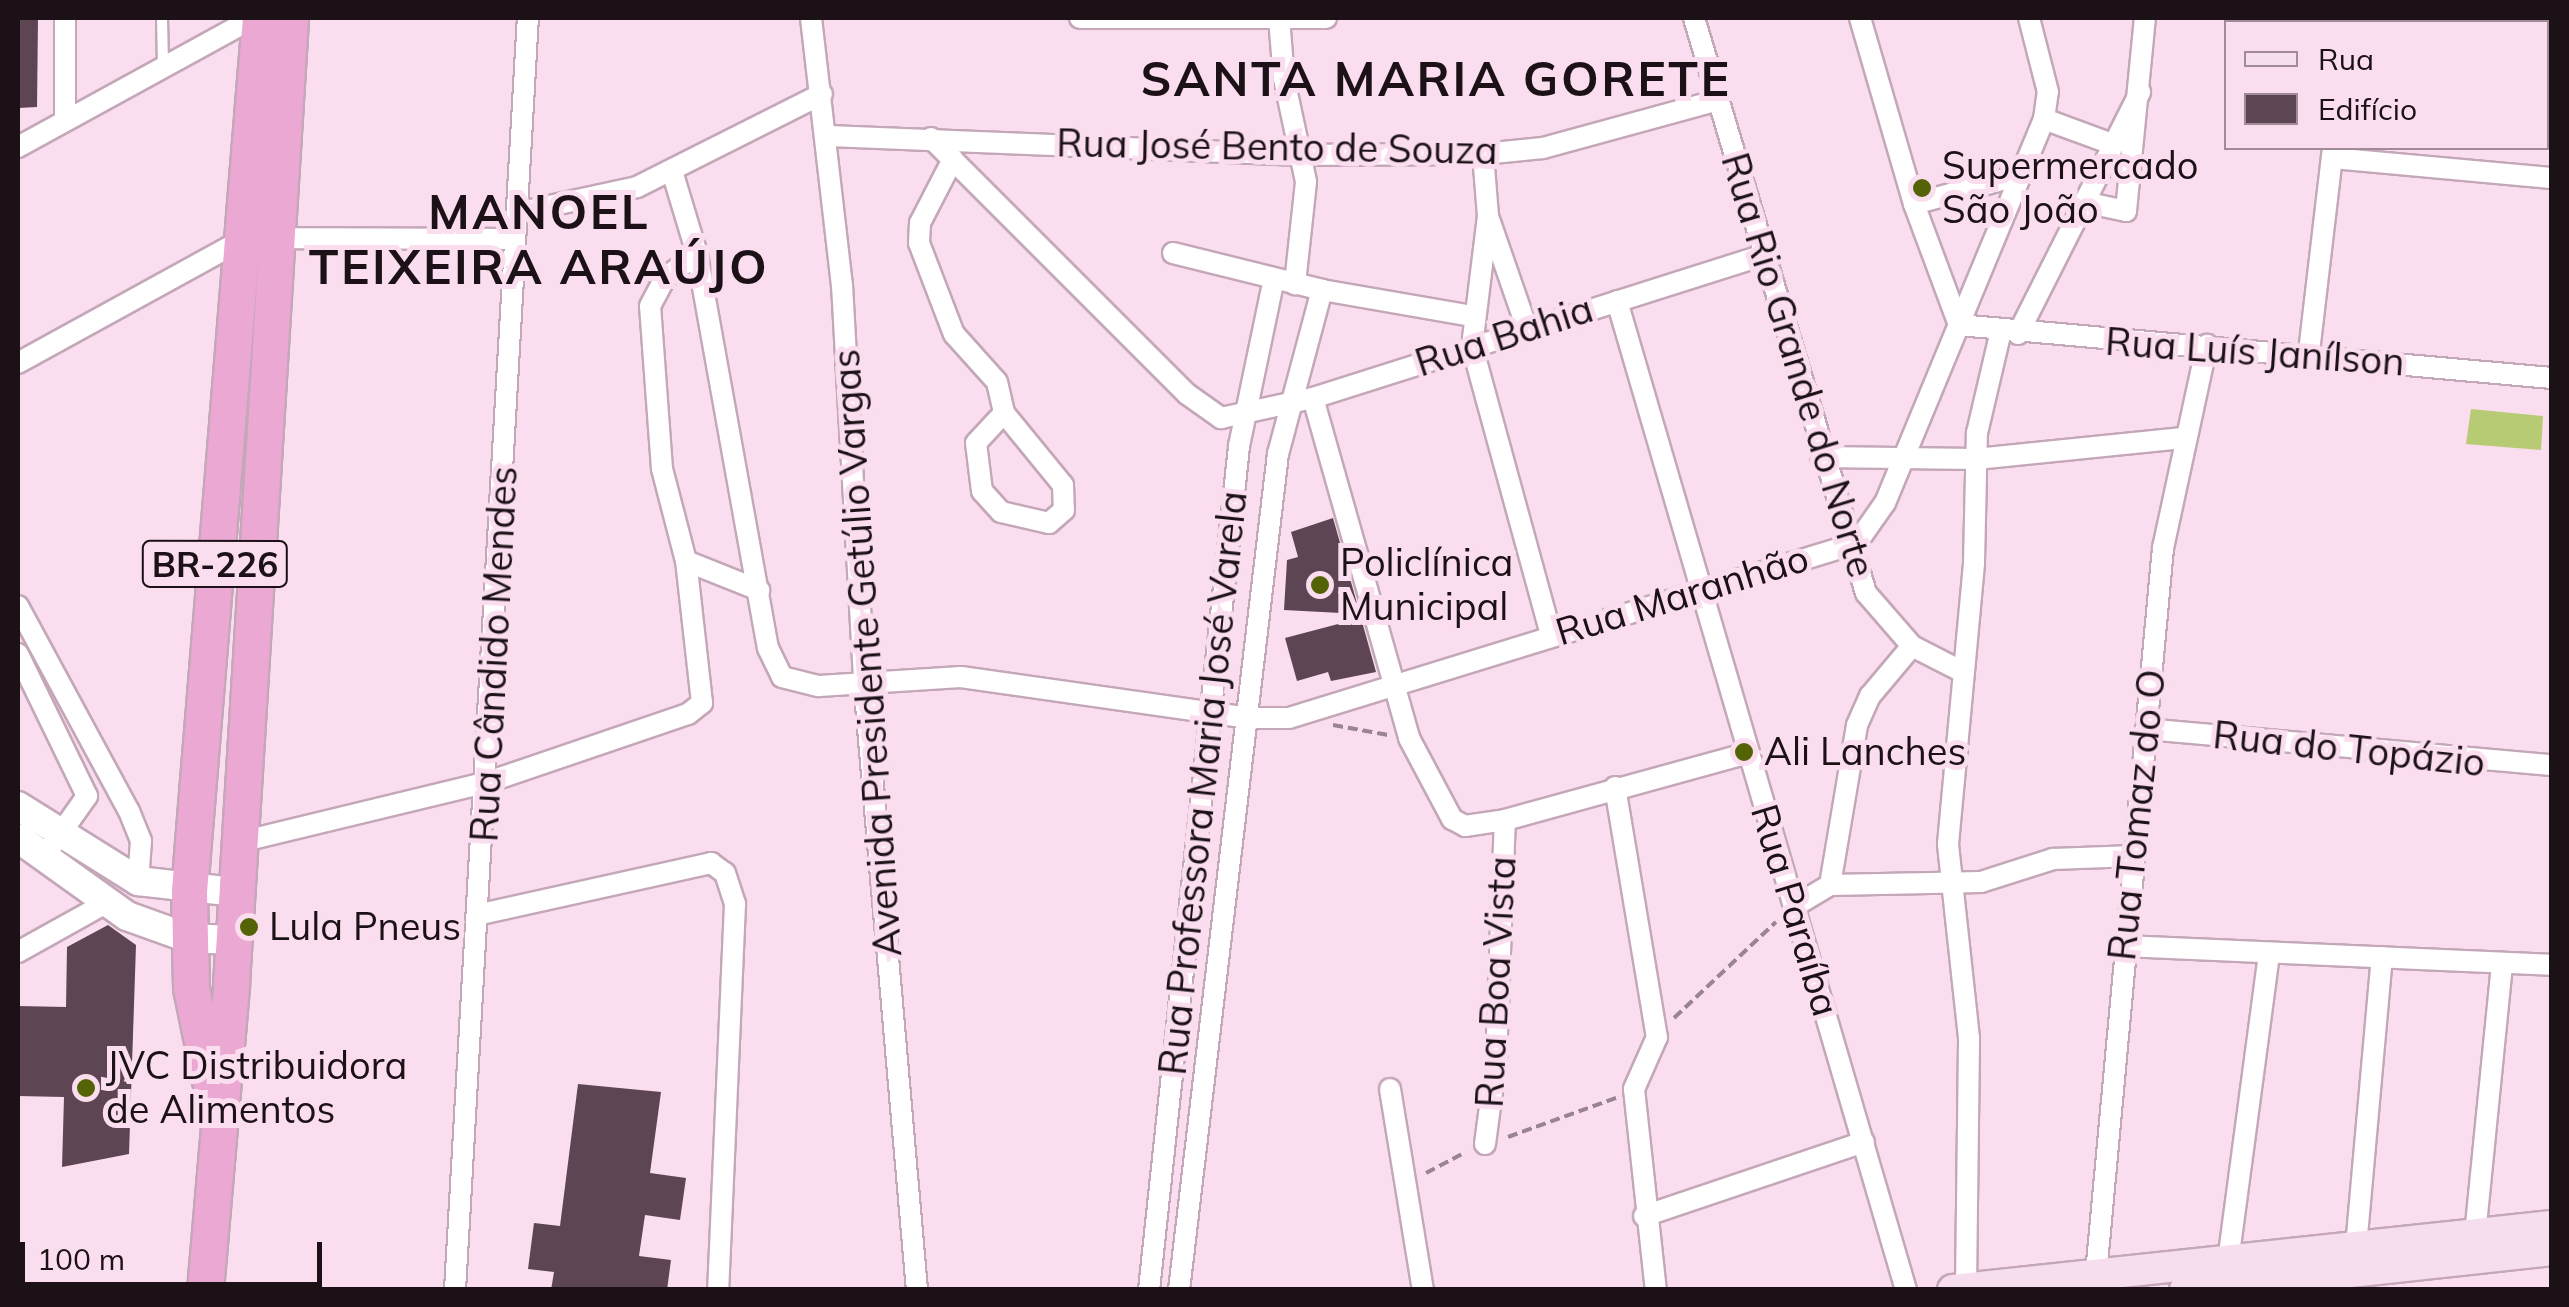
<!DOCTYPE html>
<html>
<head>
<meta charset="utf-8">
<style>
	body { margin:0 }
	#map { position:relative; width:2569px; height:1307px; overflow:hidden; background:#faddee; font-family:Mulish,sans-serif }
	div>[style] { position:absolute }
	.water>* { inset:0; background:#b7ca74 }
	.building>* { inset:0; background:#5d4553 }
	.path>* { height:4px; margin-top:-2px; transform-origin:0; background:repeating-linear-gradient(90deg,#998491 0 10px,transparent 0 15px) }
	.roads { filter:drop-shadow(2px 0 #c4a7b8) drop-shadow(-2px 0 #c4a7b8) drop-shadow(0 2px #c4a7b8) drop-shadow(0 -2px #c4a7b8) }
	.service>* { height:10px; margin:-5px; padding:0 5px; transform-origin:5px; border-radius:5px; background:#fff }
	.minor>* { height:20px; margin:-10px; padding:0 10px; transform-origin:10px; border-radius:10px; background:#fff }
	.tertiary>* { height:28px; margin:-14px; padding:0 14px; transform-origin:14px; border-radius:14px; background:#fff }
	.secondary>* { height:30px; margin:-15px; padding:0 15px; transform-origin:15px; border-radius:15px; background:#f7deee }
	.trunk>* { height:35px; margin:-17.5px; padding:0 17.5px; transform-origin:17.5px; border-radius:17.5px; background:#eaa8d2 }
	.dots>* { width:28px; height:28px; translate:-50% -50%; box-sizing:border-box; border:5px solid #faddee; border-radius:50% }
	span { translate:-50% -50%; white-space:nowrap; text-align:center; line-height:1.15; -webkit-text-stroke:10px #faddee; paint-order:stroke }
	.shield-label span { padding:2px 8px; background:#faddee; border:2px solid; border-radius:8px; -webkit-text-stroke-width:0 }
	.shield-label { font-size:35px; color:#1b1117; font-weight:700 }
	.street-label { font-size:38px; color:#1b1117 }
	.poi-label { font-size:38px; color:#1b1117 }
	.left { translate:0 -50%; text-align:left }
	.district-label { font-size:48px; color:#1b1117; font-weight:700; letter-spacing:2.5px }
	.frame { position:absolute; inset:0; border:20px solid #1b1117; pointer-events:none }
	.legend { position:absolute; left:2224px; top:20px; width:325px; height:130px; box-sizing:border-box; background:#faddee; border:2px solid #a18b98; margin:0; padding:12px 18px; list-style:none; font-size:30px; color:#1b1117 }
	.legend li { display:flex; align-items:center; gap:20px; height:50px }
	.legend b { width:50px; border:2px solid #a18b98 }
	.scale { position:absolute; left:20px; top:1242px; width:302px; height:45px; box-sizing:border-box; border:5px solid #1b1117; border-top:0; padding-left:12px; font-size:30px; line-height:35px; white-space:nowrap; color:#1b1117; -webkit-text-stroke:8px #faddee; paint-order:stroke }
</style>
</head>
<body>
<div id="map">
	<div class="water">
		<i style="clip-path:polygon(2471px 409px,2543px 416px,2541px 450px,2466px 444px)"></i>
	</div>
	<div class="building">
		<i style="clip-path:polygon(18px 18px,38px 18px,37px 107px,18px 108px)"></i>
		<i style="clip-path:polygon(1333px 518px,1360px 614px,1284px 610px,1287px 560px,1298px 557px,1291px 532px)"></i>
		<i style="clip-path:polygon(1361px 618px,1376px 672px,1331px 681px,1328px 672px,1297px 681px,1285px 638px)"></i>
		<i style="clip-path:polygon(108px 925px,136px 945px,129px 1154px,62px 1167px,64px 1097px,18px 1096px,18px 1006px,66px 1007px,67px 947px)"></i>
		<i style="clip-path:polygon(578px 1084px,661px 1092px,650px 1173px,686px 1178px,680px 1220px,645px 1215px,639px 1256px,671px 1260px,667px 1290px,551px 1290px,554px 1272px,528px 1269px,534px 1223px,560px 1226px)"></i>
	</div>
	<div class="path">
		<i style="left:1333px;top:725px;width:56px;rotate:10.3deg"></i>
		<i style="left:1674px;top:1018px;width:140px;rotate:-43.3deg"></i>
		<i style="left:1508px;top:1137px;width:115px;rotate:-19.9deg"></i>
		<i style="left:1426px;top:1173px;width:45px;rotate:-27.7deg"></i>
	</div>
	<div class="roads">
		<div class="service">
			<i style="left:162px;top:18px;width:46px;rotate:88.8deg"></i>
		</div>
		<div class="minor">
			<i style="left:65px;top:18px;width:100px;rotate:90deg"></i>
			<i style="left:811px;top:18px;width:269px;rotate:83.4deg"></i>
			<i style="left:842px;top:285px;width:398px;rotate:86.8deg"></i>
			<i style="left:864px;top:682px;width:610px;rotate:85.02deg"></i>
			<i style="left:1080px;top:18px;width:246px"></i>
			<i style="left:1279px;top:18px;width:61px;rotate:85.3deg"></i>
			<i style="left:1284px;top:79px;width:105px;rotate:77.9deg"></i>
			<i style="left:1306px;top:182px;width:103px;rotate:96.2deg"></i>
			<i style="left:1694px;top:18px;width:600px;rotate:73.35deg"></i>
			<i style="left:1866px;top:593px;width:70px;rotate:49deg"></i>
			<i style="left:1912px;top:646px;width:53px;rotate:27.1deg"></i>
			<i style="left:1860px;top:18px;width:194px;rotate:73.8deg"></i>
			<i style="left:1914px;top:204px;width:129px;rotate:69.6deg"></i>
			<i style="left:1959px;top:325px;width:595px;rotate:5.11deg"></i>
			<i style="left:2345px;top:22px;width:4px;rotate:-90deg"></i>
			<i style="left:2044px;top:119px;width:72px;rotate:20.2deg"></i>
			<i style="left:829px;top:136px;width:472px;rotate:2.3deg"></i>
			<i style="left:1301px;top:155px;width:182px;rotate:-0.3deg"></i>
			<i style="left:1483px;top:154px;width:60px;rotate:-5.7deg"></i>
			<i style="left:1543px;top:148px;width:182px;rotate:-15.3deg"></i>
			<i style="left:931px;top:138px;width:362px;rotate:45deg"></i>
			<i style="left:1187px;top:394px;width:42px;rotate:35.2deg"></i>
			<i style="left:1221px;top:418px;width:94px;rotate:-12.3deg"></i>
			<i style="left:1313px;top:398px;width:472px;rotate:-17.6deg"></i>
			<i style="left:18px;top:147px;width:269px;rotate:-28.7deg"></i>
			<i style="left:1483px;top:154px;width:62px;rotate:85.4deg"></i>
			<i style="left:1488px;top:216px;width:131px;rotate:97deg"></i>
			<i style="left:1472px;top:346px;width:299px;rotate:74.7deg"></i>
			<i style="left:2332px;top:158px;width:221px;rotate:5.2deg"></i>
			<i style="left:953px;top:159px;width:72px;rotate:117.3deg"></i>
			<i style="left:920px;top:223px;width:20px;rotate:93deg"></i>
			<i style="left:919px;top:243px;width:97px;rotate:69deg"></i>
			<i style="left:954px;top:334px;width:64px;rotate:48.1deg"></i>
			<i style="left:997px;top:382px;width:32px;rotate:77deg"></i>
			<i style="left:1004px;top:413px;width:93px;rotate:50.7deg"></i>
			<i style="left:1063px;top:485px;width:25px;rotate:88deg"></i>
			<i style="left:1064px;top:510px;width:20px;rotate:139deg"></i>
			<i style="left:1049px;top:523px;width:49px;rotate:-167.1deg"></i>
			<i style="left:1001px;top:512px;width:28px;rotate:-132deg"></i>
			<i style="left:982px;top:491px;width:48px;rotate:-97.1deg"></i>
			<i style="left:976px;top:443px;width:41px;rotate:-47deg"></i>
			<i style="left:672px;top:171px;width:87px;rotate:73.2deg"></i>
			<i style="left:697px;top:254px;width:400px;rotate:79.8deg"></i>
			<i style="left:768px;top:648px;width:32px;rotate:64deg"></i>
			<i style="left:782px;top:677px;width:38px;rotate:14deg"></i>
			<i style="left:819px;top:686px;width:142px;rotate:-3.6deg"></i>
			<i style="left:961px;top:677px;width:291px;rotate:8.1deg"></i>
			<i style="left:1249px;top:718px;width:40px"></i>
			<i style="left:1289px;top:718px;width:584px;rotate:-17.13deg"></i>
			<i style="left:1847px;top:546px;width:20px;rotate:-37deg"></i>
			<i style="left:1863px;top:534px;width:38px;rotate:-55deg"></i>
			<i style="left:1885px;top:503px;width:416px;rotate:-67.5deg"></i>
			<i style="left:2044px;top:119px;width:27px;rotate:-82deg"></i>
			<i style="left:2048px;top:92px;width:76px;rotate:-104.4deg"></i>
			<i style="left:2084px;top:202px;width:43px;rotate:12.1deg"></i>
			<i style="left:2126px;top:211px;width:194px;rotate:-84.4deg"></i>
			<i style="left:1914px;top:204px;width:110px;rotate:-15.3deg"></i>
			<i style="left:517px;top:213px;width:123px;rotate:-12.2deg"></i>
			<i style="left:637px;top:187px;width:207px;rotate:-26.7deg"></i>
			<i style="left:1489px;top:219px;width:113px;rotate:70.9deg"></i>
			<i style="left:1173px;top:253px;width:154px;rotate:13.9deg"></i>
			<i style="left:1322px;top:290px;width:153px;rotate:9.8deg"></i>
			<i style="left:1617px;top:301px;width:1030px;rotate:73.71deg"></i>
			<i style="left:2018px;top:334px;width:271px;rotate:-63.2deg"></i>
			<i style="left:2309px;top:352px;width:205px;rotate:-83.3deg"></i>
			<i style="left:18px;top:363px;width:259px;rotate:-28.8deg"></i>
			<i style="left:245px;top:238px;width:270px;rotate:0.2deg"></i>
			<i style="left:1313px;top:398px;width:353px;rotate:74.2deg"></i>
			<i style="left:1409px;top:738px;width:92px;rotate:62deg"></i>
			<i style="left:1452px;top:819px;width:15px;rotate:28deg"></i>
			<i style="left:1465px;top:826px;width:40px;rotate:-8.5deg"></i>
			<i style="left:1505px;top:820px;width:252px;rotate:-15.4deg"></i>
			<i style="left:1821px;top:457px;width:155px;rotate:0.7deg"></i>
			<i style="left:1976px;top:459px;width:208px;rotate:-5.8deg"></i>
			<i style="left:686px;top:561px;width:79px;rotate:21.7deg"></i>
			<i style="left:18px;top:606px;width:233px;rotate:61.6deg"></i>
			<i style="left:129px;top:811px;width:32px;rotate:68deg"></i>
			<i style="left:141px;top:841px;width:40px;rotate:94.3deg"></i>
			<i style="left:18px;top:654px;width:158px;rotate:64.1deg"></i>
			<i style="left:87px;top:796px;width:75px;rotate:125.2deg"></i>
			<i style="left:2146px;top:729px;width:408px;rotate:5.1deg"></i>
			<i style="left:1615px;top:787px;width:254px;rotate:80.5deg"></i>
			<i style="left:1657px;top:1037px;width:57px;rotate:113.9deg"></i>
			<i style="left:1634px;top:1089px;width:202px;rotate:83.8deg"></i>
			<i style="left:240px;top:842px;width:255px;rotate:-13.6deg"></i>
			<i style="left:488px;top:782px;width:211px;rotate:-18.8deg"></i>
			<i style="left:688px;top:714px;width:18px;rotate:-38deg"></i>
			<i style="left:702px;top:703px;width:143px;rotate:-96.4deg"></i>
			<i style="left:686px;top:561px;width:95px;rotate:-104.6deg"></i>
			<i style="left:662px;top:469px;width:163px;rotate:-94.2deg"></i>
			<i style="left:650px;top:306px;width:32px;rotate:-62deg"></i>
			<i style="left:665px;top:278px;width:40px;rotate:-37deg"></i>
			<i style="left:1830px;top:885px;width:162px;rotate:-80.4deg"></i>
			<i style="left:1857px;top:725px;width:32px;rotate:-66deg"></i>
			<i style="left:1870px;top:696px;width:65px;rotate:-50deg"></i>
			<i style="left:1795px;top:906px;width:41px;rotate:-31deg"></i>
			<i style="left:1830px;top:885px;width:151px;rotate:-1.1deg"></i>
			<i style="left:1981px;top:882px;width:76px;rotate:-17.7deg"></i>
			<i style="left:2053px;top:859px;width:81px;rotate:-2.1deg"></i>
			<i style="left:481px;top:914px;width:236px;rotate:-12.5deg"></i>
			<i style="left:711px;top:863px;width:17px;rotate:36deg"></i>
			<i style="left:725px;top:873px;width:33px;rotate:72deg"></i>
			<i style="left:735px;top:904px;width:386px;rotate:92.5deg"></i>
			<i style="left:2123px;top:946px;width:429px;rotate:2.5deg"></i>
			<i style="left:18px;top:952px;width:101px;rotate:-29.1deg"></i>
			<i style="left:1390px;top:1089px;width:204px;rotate:80.7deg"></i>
			<i style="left:1485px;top:1144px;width:83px;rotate:-82.4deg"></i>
			<i style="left:1496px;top:1062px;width:242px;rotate:-87.9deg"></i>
			<i style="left:1644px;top:1216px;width:232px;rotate:-18.6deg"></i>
			<i style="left:2475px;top:1235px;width:273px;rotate:-84.3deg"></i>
			<i style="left:2356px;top:1247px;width:291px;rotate:-84.9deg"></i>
			<i style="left:2227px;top:1269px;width:319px;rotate:-82.4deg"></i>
			<i style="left:2095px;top:1285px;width:740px;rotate:-84.73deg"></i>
			<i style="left:2163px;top:548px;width:208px;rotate:-77.8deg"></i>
			<i style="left:1966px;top:1287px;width:249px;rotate:-89.3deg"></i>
			<i style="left:1969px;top:1038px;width:195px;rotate:-96.2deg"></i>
			<i style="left:1948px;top:844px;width:283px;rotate:-84.7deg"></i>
			<i style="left:1974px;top:562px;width:129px;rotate:-88.7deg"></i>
			<i style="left:1977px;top:433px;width:105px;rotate:-76.8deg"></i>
			<i style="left:455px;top:1290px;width:1274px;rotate:-86.72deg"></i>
			<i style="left:1149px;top:1290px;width:849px;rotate:-83.91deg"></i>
			<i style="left:1239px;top:446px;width:171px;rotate:-78.2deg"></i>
			<i style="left:1179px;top:1290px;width:842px;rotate:-83.25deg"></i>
			<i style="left:1278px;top:454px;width:170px;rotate:-75deg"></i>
		</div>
		<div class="tertiary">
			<i style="left:18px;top:806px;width:142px;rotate:32deg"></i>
			<i style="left:138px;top:881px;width:98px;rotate:6.5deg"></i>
			<i style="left:18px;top:838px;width:134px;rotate:35.6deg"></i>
			<i style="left:127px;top:916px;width:65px;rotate:19.8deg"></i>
			<i style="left:188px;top:938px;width:44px;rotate:2.6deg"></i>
		</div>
		<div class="secondary">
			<i style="left:1953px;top:1290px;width:602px;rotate:-6.1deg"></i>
			<i style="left:2185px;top:1290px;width:369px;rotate:-6.2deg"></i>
		</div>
		<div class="trunk">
			<i style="left:210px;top:1081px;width:95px;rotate:-101.5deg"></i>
			<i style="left:191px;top:988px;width:97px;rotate:-91.2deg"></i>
			<i style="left:189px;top:891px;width:876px;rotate:-85.35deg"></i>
			<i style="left:205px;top:1290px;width:307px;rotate:-85.1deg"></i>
			<i style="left:231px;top:984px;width:968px;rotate:-86.5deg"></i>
		</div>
	</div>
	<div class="dots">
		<i style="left:1922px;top:188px;background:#546306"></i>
		<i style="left:1320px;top:585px;background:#546306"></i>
		<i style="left:1744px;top:752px;background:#546306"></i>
		<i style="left:249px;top:927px;background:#546306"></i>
		<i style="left:86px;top:1088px;background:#546306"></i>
	</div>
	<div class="shield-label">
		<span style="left:215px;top:564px">BR-226</span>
	</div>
	<div class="street-label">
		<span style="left:1277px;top:147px;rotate:1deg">Rua José Bento de Souza</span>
		<span style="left:1504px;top:336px;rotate:-18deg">Rua Bahia</span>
		<span style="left:2255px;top:352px;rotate:4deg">Rua Luís Janílson</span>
		<span style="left:1798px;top:365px;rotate:73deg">Rua Rio Grande do Norte</span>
		<span style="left:1682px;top:595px;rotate:-17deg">Rua Maranhão</span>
		<span style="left:867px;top:653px;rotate:-94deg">Avenida Presidente Getúlio Vargas</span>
		<span style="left:494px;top:654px;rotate:-87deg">Rua Cândido Mendes</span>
		<span style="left:2349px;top:749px;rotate:6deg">Rua do Topázio</span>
		<span style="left:1203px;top:783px;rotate:-84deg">Rua Professora Maria José Varela</span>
		<span style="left:2137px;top:815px;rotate:-84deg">Rua Tomaz do O</span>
		<span style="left:1795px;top:910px;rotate:73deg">Rua Paraíba</span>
		<span style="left:1496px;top:982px;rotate:-87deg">Rua Boa Vista</span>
	</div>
	<div class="poi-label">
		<span class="left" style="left:1942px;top:188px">Supermercado<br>São João</span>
		<span class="left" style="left:1340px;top:585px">Policlínica<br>Municipal</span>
		<span class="left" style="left:1764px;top:752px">Ali Lanches</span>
		<span class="left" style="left:269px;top:927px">Lula Pneus</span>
		<span class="left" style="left:106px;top:1088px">JVC Distribuidora<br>de Alimentos</span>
	</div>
	<div class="district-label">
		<span style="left:1436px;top:79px">SANTA MARIA GORETE</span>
		<span style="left:539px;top:239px">MANOEL<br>TEIXEIRA ARAÚJO</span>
	</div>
	<div class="frame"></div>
	<ul class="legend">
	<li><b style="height:12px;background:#f7deee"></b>Rua</li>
	<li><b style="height:28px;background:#5d4553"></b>Edifício</li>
	</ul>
	<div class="scale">100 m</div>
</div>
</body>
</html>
